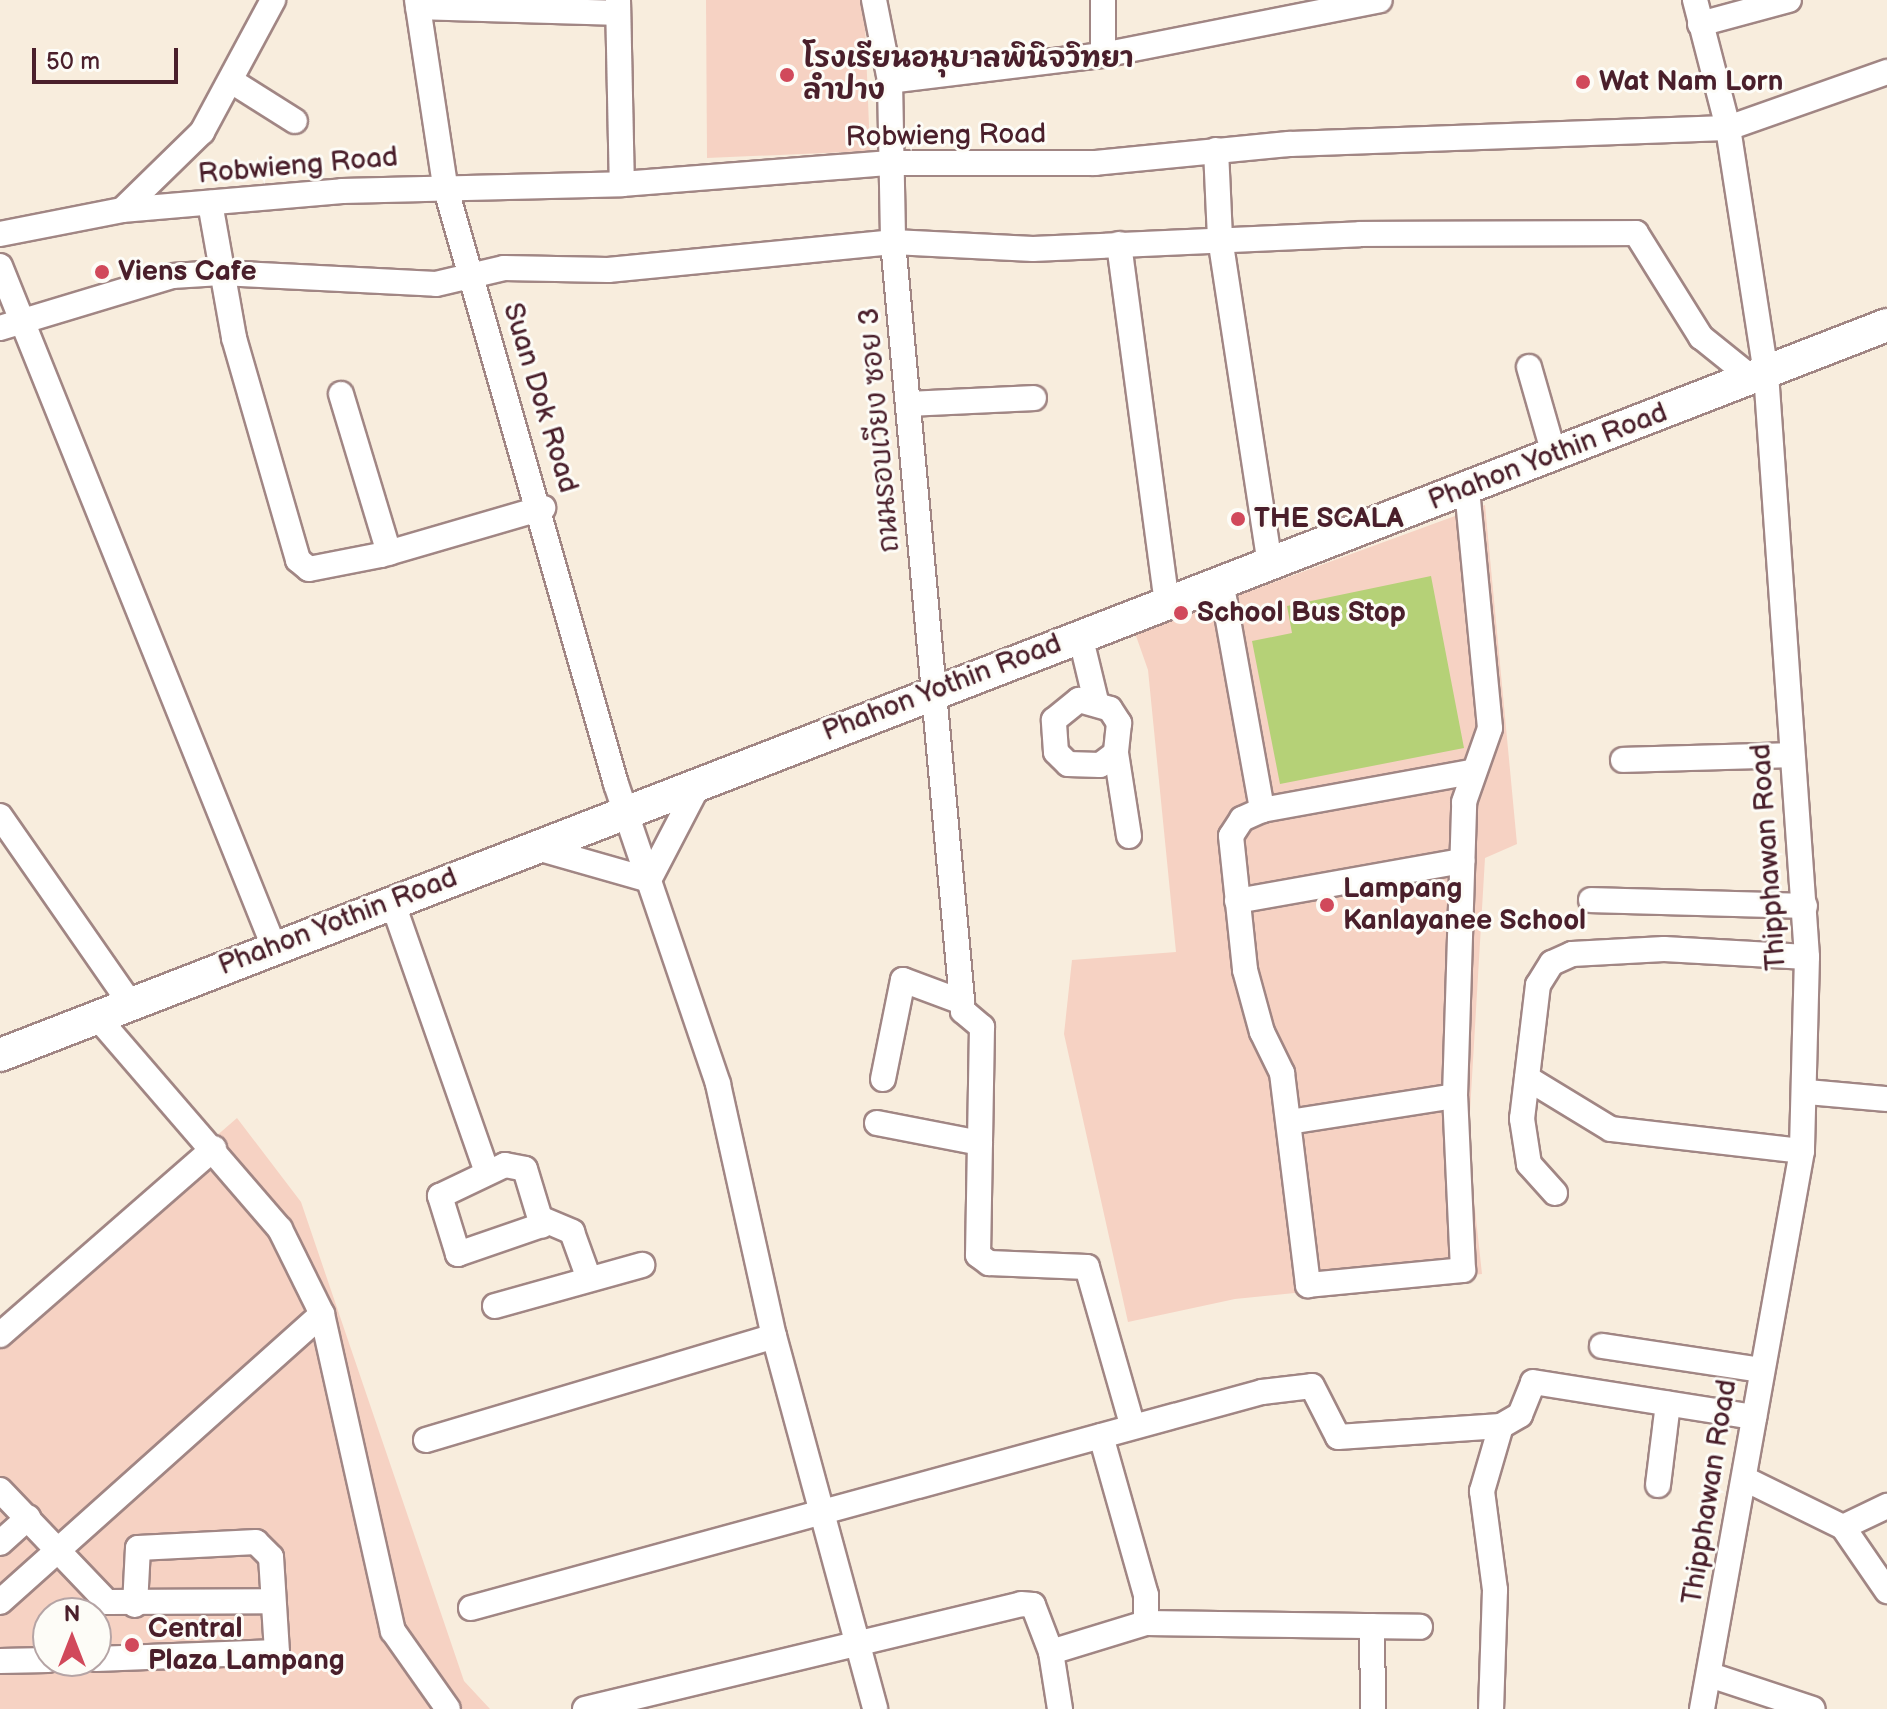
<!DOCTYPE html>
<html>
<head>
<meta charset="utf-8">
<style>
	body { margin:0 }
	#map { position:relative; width:1887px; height:1709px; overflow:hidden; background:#f8eddd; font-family:"Balsamiq Sans","Playpen Sans Thai",sans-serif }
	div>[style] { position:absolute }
	.built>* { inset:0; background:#f6d2c3 }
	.green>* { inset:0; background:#b5d177 }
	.roads { filter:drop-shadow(2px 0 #a18684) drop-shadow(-2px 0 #a18684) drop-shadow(0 2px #a18684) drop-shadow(0 -2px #a18684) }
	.minor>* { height:24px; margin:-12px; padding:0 12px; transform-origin:12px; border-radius:12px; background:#fff }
	.major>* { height:32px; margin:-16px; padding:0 16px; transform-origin:16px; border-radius:16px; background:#fff }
	.dots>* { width:22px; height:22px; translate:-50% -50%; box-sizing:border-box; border:4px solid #fdfcf7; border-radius:50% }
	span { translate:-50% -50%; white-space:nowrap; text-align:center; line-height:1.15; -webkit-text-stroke:6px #fdfcf7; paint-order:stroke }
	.poi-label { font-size:28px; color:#4a1f2b; font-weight:700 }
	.left { translate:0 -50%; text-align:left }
	.street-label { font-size:28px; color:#4a1f2b }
	.north { position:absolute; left:32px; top:1597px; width:80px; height:80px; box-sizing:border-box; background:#fdfcf7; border:2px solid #b5a4a5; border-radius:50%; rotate:0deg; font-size:22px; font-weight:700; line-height:32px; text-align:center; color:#4a1f2b }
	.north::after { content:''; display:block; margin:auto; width:28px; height:36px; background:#d1495b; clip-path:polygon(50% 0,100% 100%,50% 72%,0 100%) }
	.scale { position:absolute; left:32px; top:48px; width:146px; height:36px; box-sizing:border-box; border:4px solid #4a1f2b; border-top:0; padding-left:10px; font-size:24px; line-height:28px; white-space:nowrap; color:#4a1f2b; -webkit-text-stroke:6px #fdfcf7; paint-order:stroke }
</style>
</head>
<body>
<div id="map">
	<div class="built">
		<i style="clip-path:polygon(706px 0,864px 0,870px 151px,707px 158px)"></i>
		<i style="clip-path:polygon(1485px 505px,1517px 844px,1485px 858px,1468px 1145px,1482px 1274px,1235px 1299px,1128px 1322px,1064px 1034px,1072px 960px,1176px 952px,1148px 670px,1135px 633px)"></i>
		<i style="clip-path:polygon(evenodd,237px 1118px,301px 1202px,464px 1681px,490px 1709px,0 1709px,0 1324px,237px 1118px,48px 1613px,96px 1613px,96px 1661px,48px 1661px,48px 1613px)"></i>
	</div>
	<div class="green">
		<i style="clip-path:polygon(1431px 576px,1464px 748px,1280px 784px,1252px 641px,1292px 633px,1287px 606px)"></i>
	</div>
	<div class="roads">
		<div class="minor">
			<i style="left:417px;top:0;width:188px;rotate:81.4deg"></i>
			<i style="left:445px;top:186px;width:622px;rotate:74.04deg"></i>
			<i style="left:616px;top:784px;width:317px;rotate:71.2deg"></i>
			<i style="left:718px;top:1084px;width:258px;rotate:77.5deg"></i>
			<i style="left:774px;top:1336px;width:386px;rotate:74.8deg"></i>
			<i style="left:618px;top:0;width:184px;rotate:88.8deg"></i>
			<i style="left:874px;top:0;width:83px;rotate:78.8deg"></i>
			<i style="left:890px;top:81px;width:161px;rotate:88.9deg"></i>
			<i style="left:893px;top:242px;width:772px;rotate:84.8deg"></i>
			<i style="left:963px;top:1011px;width:25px;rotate:40deg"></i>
			<i style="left:982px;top:1027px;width:228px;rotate:91deg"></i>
			<i style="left:978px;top:1255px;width:14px;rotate:36deg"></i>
			<i style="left:989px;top:1263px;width:98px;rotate:2.3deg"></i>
			<i style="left:1087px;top:1267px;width:166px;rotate:74deg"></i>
			<i style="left:1103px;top:0;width:55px;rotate:90deg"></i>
			<i style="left:1695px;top:0;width:132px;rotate:75.5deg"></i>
			<i style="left:1728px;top:128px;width:248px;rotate:81.2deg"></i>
			<i style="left:1766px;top:373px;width:585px;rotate:85.98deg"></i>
			<i style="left:1807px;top:957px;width:194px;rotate:91.5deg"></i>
			<i style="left:1802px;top:1151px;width:567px;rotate:100.16deg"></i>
			<i style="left:418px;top:7px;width:200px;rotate:1.7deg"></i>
			<i style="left:1700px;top:24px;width:92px;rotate:-15.1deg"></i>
			<i style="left:890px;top:81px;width:215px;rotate:-7deg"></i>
			<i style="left:1103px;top:55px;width:282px;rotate:-11.2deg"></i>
			<i style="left:233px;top:82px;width:73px;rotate:32.2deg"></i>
			<i style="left:1216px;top:150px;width:88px;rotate:87.4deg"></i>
			<i style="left:1220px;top:238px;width:329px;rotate:81.3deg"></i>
			<i style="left:210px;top:203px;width:137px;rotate:79.9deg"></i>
			<i style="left:234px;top:338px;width:231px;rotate:73.9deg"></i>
			<i style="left:298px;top:560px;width:14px;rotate:39deg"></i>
			<i style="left:309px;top:569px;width:73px;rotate:-11deg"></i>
			<i style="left:381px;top:555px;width:169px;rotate:-16.2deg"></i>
			<i style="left:122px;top:210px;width:112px;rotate:-44.3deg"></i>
			<i style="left:202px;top:132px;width:150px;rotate:-61.7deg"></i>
			<i style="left:0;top:234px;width:124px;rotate:-11.1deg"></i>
			<i style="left:122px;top:210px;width:221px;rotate:-4.9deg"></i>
			<i style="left:342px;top:191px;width:280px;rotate:-1.4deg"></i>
			<i style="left:622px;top:184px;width:269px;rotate:-4.5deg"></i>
			<i style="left:890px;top:163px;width:205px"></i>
			<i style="left:1095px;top:163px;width:195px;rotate:-5.6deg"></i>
			<i style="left:1289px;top:144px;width:439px;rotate:-2.1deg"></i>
			<i style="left:1728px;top:128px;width:169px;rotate:-19.4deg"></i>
			<i style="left:1119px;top:244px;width:361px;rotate:82.4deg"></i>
			<i style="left:0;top:266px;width:734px;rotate:68.08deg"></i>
			<i style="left:0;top:328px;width:180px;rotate:-16.8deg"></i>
			<i style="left:172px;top:276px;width:49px;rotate:-3.5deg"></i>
			<i style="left:221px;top:273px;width:215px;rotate:2.9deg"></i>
			<i style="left:436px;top:284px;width:70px;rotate:-13.2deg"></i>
			<i style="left:504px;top:268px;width:104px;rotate:1.1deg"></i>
			<i style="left:608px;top:270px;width:286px;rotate:-5.6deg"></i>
			<i style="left:893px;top:242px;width:140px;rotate:2.9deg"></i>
			<i style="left:1033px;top:249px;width:327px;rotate:-2.6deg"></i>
			<i style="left:1360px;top:234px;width:276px;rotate:-0.2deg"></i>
			<i style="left:1636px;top:233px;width:123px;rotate:58deg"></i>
			<i style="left:1701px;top:337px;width:65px;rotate:38.8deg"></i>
			<i style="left:1529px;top:367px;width:91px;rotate:74deg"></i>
			<i style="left:341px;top:394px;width:166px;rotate:73.2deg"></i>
			<i style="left:909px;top:404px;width:125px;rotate:-2.7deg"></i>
			<i style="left:1221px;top:581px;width:233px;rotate:79.8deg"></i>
			<i style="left:1262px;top:810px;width:22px;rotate:156deg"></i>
			<i style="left:1242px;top:819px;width:20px;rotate:123deg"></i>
			<i style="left:1231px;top:836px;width:135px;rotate:84deg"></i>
			<i style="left:1245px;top:970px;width:64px;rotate:74.7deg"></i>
			<i style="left:1262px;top:1032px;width:46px;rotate:64deg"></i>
			<i style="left:1282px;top:1073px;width:214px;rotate:83deg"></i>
			<i style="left:1308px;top:1285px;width:156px;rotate:-5.5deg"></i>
			<i style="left:1463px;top:1270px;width:174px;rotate:-92.6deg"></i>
			<i style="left:1455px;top:1096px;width:294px;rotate:-88.2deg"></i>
			<i style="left:1464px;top:802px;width:78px;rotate:-70.6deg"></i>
			<i style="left:1490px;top:728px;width:242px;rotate:-95.5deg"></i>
			<i style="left:1080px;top:635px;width:68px;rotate:76.4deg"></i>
			<i style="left:1116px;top:753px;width:20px;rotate:143deg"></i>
			<i style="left:1100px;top:765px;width:32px;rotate:-178deg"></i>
			<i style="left:1068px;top:764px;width:17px;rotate:-135deg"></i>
			<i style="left:1056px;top:752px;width:32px;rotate:-94deg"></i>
			<i style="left:1054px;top:720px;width:32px;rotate:-39deg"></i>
			<i style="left:1079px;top:700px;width:32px;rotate:16deg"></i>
			<i style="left:1110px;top:709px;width:17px;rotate:57deg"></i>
			<i style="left:1119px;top:723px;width:30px;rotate:96deg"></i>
			<i style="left:1116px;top:753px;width:84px;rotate:81.1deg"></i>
			<i style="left:1623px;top:760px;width:169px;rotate:-1.7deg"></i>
			<i style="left:1262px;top:810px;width:213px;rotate:-10.3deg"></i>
			<i style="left:0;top:816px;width:228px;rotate:55.2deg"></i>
			<i style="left:530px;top:846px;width:124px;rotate:15.9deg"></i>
			<i style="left:649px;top:880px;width:113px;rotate:-62.5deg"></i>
			<i style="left:1591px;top:900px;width:214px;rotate:1.6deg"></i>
			<i style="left:392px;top:901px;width:287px;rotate:70.7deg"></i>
			<i style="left:1237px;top:901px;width:229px;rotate:-10.1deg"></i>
			<i style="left:1527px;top:1078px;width:98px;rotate:31.3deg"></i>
			<i style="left:1611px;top:1129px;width:192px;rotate:6.6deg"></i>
			<i style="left:883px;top:1079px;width:101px;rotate:-78.6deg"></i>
			<i style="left:903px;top:980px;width:63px;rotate:20.4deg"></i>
			<i style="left:1808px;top:1092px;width:79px;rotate:5.1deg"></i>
			<i style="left:1289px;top:1122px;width:168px;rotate:-8.9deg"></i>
			<i style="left:877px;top:1123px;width:105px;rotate:11deg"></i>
			<i style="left:505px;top:1165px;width:20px;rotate:11deg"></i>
			<i style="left:525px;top:1169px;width:59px;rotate:73.1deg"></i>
			<i style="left:542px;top:1225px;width:89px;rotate:161deg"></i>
			<i style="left:458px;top:1254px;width:61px;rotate:-107.2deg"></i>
			<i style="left:440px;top:1196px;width:72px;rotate:-25.5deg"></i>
			<i style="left:1555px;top:1193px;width:39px;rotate:-132deg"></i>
			<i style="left:1529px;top:1164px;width:46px;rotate:-98.8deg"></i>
			<i style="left:1522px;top:1119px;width:135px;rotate:-83.2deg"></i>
			<i style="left:1538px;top:985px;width:26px;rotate:-58deg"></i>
			<i style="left:1552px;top:963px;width:22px;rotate:-24deg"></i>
			<i style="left:1572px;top:954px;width:92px;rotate:-3.1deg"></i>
			<i style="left:1664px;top:949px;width:143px;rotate:3.2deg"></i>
			<i style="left:542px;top:1219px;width:33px;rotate:23deg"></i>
			<i style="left:572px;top:1232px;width:50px;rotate:70.1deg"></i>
			<i style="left:495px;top:1306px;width:153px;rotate:-15.6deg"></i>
			<i style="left:322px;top:1314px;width:325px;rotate:77.4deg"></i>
			<i style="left:393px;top:1631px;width:95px;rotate:54.8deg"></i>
			<i style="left:0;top:1335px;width:284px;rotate:-41.1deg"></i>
			<i style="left:1602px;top:1346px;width:160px;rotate:8.6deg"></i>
			<i style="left:1501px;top:1426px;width:22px;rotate:-30deg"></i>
			<i style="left:1520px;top:1415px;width:35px;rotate:-68deg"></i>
			<i style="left:1533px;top:1382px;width:224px;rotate:9deg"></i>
			<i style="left:1101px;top:1436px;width:165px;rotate:74.2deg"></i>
			<i style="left:1146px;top:1595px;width:28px;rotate:90deg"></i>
			<i style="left:426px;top:1440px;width:363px;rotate:-16.6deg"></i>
			<i style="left:1745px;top:1479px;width:109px;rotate:26.1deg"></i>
			<i style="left:1843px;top:1527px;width:78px;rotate:55.5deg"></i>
			<i style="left:1658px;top:1485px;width:82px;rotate:-83deg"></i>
			<i style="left:0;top:1490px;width:155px;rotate:46.3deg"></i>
			<i style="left:107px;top:1602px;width:166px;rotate:-0.3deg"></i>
			<i style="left:1843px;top:1527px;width:49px;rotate:-25.5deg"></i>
			<i style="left:0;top:1543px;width:38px;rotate:-42deg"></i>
			<i style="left:0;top:1602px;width:432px;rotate:-41.8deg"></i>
			<i style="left:322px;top:1314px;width:95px;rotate:-116.3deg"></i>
			<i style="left:280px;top:1229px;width:280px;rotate:-130.8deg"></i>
			<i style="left:471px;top:1608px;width:820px;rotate:-15.27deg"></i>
			<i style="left:1262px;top:1392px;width:50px;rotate:-6.8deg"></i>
			<i style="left:1312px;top:1386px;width:57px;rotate:63deg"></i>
			<i style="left:1338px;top:1437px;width:163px;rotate:-3.9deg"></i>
			<i style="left:1501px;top:1426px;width:68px;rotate:106.3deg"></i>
			<i style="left:1482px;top:1491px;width:100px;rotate:82.5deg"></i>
			<i style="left:1495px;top:1590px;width:119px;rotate:91.9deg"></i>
			<i style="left:1372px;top:1626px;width:83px;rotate:89.3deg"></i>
			<i style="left:1051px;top:1652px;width:99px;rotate:-17deg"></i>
			<i style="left:1146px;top:1623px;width:274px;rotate:0.8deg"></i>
			<i style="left:96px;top:1659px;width:181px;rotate:-2.2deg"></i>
			<i style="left:277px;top:1652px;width:95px;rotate:-93.6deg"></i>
			<i style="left:271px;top:1557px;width:21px;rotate:-135deg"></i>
			<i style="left:256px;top:1542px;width:118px;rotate:177.1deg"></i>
			<i style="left:138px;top:1548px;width:57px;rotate:93deg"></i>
			<i style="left:0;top:1661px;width:48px;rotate:-1.2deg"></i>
			<i style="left:1710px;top:1675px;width:108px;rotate:18.3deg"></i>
			<i style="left:585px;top:1709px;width:448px;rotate:-13.5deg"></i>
			<i style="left:1021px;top:1604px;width:12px;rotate:5deg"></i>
			<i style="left:1033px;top:1605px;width:50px;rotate:69deg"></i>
			<i style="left:1051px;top:1652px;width:58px;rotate:81deg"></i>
		</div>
		<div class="major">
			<i style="left:0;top:1055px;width:2023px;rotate:-21.15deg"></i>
		</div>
	</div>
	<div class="dots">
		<i style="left:787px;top:75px;background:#d1495b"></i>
		<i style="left:1583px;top:82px;background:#d1495b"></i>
		<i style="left:102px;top:272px;background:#d1495b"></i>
		<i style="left:1238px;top:519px;background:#d1495b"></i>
		<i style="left:1181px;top:613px;background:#d1495b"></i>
		<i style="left:1327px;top:905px;background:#d1495b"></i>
		<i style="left:132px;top:1645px;background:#d1495b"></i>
	</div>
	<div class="poi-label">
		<span class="left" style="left:803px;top:75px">โรงเรียนอนุบาลพินิจวิทยา<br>ลำปาง</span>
		<span class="left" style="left:1599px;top:82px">Wat Nam Lorn</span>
		<span class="left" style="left:118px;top:272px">Viens Cafe</span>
		<span class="left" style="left:1254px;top:519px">THE SCALA</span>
		<span class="left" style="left:1197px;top:613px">School Bus Stop</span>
		<span class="left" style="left:1343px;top:905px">Lampang<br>Kanlayanee School</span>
		<span class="left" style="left:148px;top:1645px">Central<br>Plaza Lampang</span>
	</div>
	<div class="street-label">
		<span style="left:946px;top:136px;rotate:-1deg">Robwieng Road</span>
		<span style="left:298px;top:166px;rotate:-5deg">Robwieng Road</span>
		<span style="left:540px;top:398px;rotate:73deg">Suan Dok Road</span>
		<span style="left:880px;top:430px;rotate:-95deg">ถนนรอบเวียง ซอย 3</span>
		<span style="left:1548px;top:457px;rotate:-21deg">Phahon Yothin Road</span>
		<span style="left:942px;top:688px;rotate:-21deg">Phahon Yothin Road</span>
		<span style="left:1769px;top:857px;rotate:-94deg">Thipphawan Road</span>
		<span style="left:338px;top:922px;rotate:-21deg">Phahon Yothin Road</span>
		<span style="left:1710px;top:1492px;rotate:-81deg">Thipphawan Road</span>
	</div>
	<div class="north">N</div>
	<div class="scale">50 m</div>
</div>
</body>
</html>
